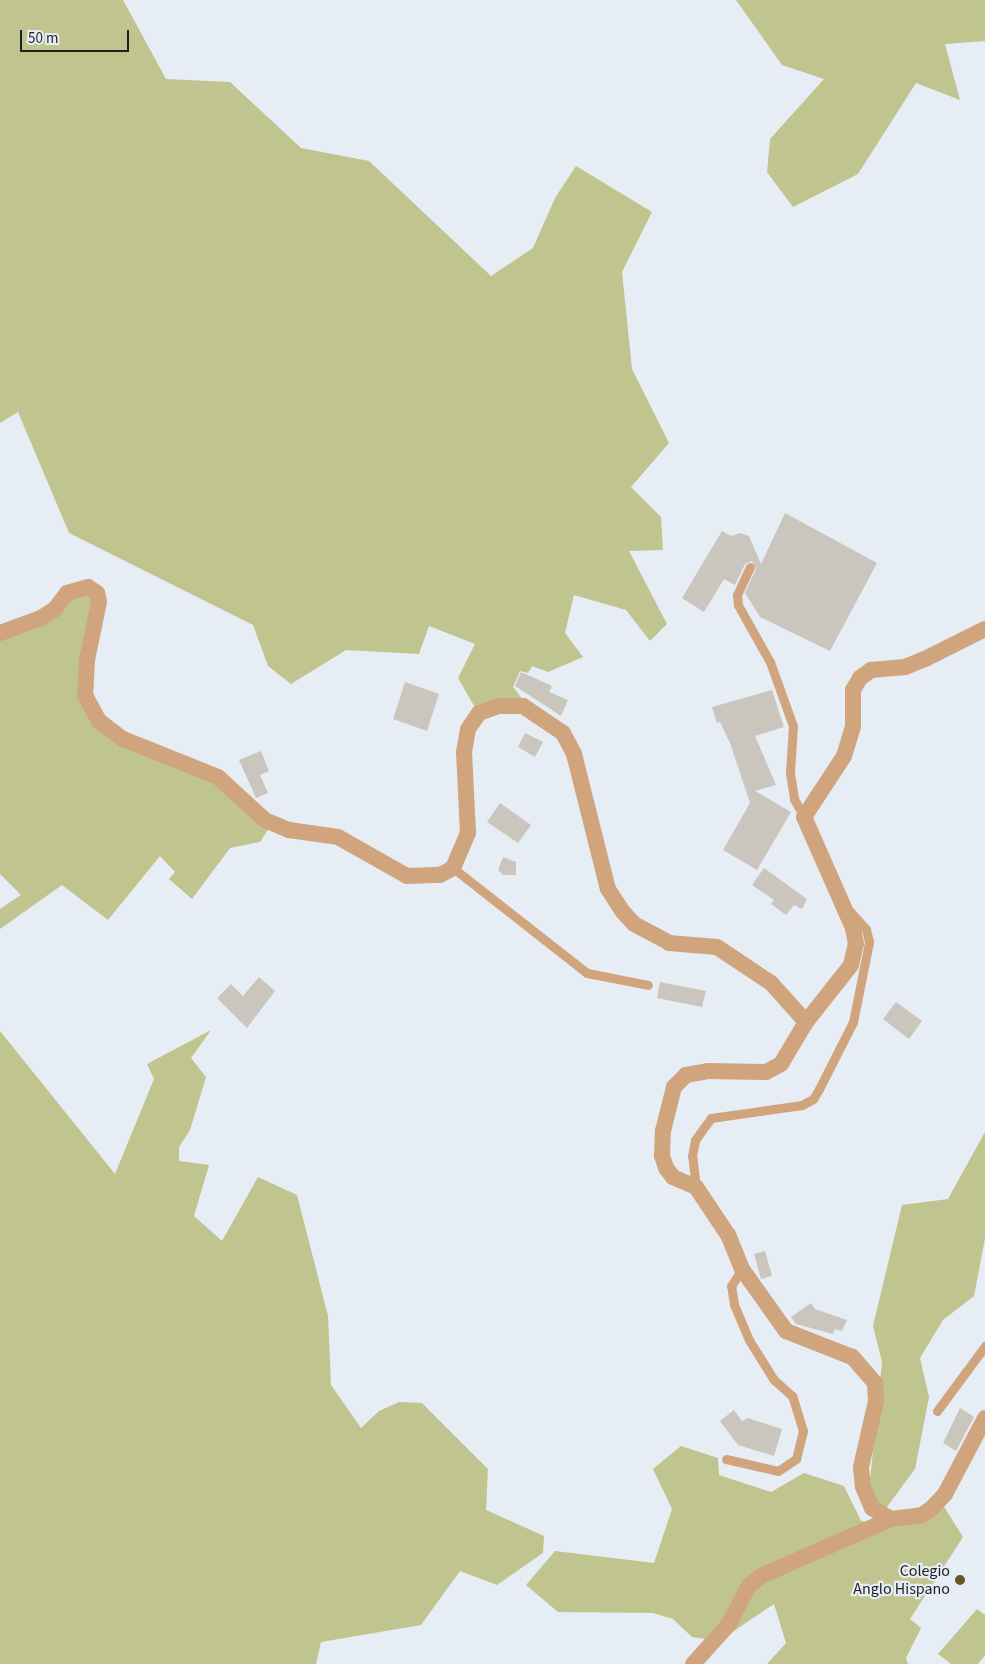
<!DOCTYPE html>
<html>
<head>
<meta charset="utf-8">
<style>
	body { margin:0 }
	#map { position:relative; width:985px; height:1664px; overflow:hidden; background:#e7edf4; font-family:"Source Sans 3",sans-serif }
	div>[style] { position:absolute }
	.green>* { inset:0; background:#c0c48e }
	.building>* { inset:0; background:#cac6be }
	.service>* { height:9px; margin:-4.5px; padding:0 4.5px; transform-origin:4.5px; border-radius:4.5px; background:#d0a47c }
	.minor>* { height:16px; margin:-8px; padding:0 8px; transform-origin:8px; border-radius:8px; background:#d0a47c }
	.dots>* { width:14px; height:14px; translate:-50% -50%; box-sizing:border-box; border:2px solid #e7edf4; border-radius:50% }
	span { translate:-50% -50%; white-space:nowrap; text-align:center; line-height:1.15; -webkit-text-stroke:4.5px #e7edf4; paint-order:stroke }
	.poi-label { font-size:16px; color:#1e2022 }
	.right { translate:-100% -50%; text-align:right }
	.scale { position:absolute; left:20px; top:30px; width:109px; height:22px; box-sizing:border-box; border:2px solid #1e2022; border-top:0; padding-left:6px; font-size:15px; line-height:18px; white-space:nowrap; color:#1e2022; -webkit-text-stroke:4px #e7edf4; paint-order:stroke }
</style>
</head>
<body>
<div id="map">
	<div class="green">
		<i style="clip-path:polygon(0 0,123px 0,166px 79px,230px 82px,301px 148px,369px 161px,491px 276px,533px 248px,555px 198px,576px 166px,652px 212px,622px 272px,632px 369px,669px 443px,631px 487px,661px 517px,663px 550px,629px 551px,667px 624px,650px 641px,626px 610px,574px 595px,565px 633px,583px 657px,548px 672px,532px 666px,528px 673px,520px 671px,513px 687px,523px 700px,476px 709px,458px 678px,475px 644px,429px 626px,419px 654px,346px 650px,291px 684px,268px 666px,253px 625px,69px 533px,18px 412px,0 423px)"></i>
		<i style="clip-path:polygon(736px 0,985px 0,985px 41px,945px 44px,960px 100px,916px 83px,858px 174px,793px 207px,767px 172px,770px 139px,824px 79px,782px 65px)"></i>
		<i style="clip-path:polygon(79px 592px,92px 596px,87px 712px,215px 782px,269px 828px,260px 842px,230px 848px,192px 899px,169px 879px,175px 872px,160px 856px,108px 920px,62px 885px,0 929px,0 909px,21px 895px,0 874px,0 638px)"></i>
		<i style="clip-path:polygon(211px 1030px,191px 1058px,206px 1077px,190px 1130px,179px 1147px,179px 1161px,209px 1165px,194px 1216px,222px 1241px,258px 1177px,297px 1195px,328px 1316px,331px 1385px,361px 1428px,379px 1411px,399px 1402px,422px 1403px,488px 1469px,486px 1510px,544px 1536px,543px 1553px,497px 1585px,460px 1571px,421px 1625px,321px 1642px,316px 1664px,0 1664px,0 1031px,115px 1174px,154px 1079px,147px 1064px)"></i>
		<i style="clip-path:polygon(985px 1132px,985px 1238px,974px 1296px,943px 1320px,920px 1358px,929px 1397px,915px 1469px,884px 1511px,869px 1490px,882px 1362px,873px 1326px,902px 1205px,948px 1199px)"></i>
		<i style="clip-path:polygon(681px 1446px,718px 1458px,719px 1475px,771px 1492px,804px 1473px,844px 1486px,861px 1521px,887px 1524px,941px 1502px,963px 1537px,910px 1619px,921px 1628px,906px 1658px,908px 1664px,767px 1664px,786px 1643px,774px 1604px,719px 1641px,692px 1637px,673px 1619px,653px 1613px,558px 1612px,526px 1585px,555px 1551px,654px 1563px,672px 1509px,653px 1469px)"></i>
		<i style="clip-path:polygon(977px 1609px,985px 1615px,985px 1655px,978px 1664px,951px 1664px,938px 1654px)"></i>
	</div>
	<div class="building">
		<i style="clip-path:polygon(785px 513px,877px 563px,830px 651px,760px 617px,745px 593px,756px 569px,752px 561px,745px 564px,735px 585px,724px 579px,704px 612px,682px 598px,722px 531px,731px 536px,740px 533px,749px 536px,761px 564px)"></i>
		<i style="clip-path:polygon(521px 672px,552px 686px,549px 692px,568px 700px,561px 716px,515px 686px)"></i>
		<i style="clip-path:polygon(405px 682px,439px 694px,427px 731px,393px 719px)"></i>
		<i style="clip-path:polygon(772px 690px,784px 727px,755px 736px,776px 785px,755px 791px,791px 812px,757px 870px,723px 850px,750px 803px,730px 743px,720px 722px,717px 723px,712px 707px)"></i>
		<i style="clip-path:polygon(525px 733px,543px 742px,535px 757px,518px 747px)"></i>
		<i style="clip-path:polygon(261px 751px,269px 771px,260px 775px,268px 793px,256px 798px,239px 760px)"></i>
		<i style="clip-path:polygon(500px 803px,531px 825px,518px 843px,487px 822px)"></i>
		<i style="clip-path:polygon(503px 857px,516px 862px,516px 875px,503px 875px,498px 870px)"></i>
		<i style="clip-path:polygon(764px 868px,807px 899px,802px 909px,794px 905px,786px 915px,771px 904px,774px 900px,752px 885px)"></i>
		<i style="clip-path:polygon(259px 977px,275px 991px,247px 1028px,217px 998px,231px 984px,243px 996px)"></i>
		<i style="clip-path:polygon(660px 982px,706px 991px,702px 1007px,657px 998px)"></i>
		<i style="clip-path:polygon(896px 1002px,922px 1021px,909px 1039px,883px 1019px)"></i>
		<i style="clip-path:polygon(765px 1251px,772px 1276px,761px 1279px,754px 1254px)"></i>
		<i style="clip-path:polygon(811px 1303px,815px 1309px,847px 1320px,842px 1331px,835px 1329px,833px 1334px,796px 1324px,791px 1317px)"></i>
		<i style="clip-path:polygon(960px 1408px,974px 1417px,956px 1451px,943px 1443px)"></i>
		<i style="clip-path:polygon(734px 1410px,742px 1421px,748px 1418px,782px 1429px,774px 1456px,738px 1445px,720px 1421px)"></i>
	</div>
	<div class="service">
		<i style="left:750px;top:567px;width:31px;rotate:115deg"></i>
		<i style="left:737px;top:595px;width:10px;rotate:84deg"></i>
		<i style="left:738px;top:605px;width:65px;rotate:60.7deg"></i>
		<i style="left:770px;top:662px;width:68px;rotate:70.2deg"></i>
		<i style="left:793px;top:726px;width:47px;rotate:93.7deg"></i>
		<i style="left:790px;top:773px;width:26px;rotate:81deg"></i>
		<i style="left:794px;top:799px;width:21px;rotate:61deg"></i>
		<i style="left:453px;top:868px;width:170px;rotate:38.1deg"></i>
		<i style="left:587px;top:973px;width:62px;rotate:11.1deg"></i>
		<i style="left:696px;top:1187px;width:31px;rotate:-97deg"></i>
		<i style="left:692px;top:1156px;width:16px;rotate:-79deg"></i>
		<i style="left:695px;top:1140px;width:27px;rotate:-54deg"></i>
		<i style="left:711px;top:1118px;width:92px;rotate:-8.1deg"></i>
		<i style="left:802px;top:1105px;width:13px;rotate:-29deg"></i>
		<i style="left:813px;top:1099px;width:12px;rotate:-59deg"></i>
		<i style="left:819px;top:1089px;width:75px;rotate:-63.1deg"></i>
		<i style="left:853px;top:1022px;width:82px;rotate:-78.7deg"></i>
		<i style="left:869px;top:942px;width:13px;rotate:-103deg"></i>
		<i style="left:866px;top:929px;width:25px;rotate:-132deg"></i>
		<i style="left:937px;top:1411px;width:81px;rotate:-53.6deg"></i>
		<i style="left:726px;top:1459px;width:53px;rotate:13deg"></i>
		<i style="left:778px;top:1471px;width:22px;rotate:-34deg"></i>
		<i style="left:796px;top:1459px;width:29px;rotate:-76deg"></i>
		<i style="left:803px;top:1431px;width:37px;rotate:-107deg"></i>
		<i style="left:792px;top:1396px;width:24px;rotate:-138deg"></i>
		<i style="left:774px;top:1380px;width:47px;rotate:-122deg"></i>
		<i style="left:749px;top:1340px;width:39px;rotate:-113deg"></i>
		<i style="left:734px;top:1304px;width:18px;rotate:-99deg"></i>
		<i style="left:731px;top:1286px;width:20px;rotate:-57deg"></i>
	</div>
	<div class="minor">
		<i style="left:0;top:633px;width:44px;rotate:-20.1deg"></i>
		<i style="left:41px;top:618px;width:17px;rotate:-33deg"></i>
		<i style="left:55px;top:609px;width:20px;rotate:-53deg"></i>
		<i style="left:67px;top:593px;width:22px;rotate:-16deg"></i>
		<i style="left:88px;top:587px;width:11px;rotate:34deg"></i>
		<i style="left:97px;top:593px;width:9px;rotate:77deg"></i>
		<i style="left:99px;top:602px;width:59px;rotate:101.7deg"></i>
		<i style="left:87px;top:660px;width:35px;rotate:93deg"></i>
		<i style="left:85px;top:695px;width:30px;rotate:62deg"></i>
		<i style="left:99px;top:721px;width:30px;rotate:37deg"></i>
		<i style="left:123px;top:739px;width:102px;rotate:21.8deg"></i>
		<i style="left:218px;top:777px;width:64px;rotate:42.5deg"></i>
		<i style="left:265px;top:820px;width:26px;rotate:23deg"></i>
		<i style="left:289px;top:830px;width:49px;rotate:8.1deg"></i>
		<i style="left:338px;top:837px;width:79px;rotate:29.5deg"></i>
		<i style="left:407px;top:876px;width:33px;rotate:-2deg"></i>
		<i style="left:440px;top:875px;width:15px;rotate:-28deg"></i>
		<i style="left:453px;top:868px;width:38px;rotate:-67deg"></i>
		<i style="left:468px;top:833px;width:81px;rotate:-92.8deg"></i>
		<i style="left:464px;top:752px;width:23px;rotate:-80deg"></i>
		<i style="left:468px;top:729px;width:19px;rotate:-55deg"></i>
		<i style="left:479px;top:713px;width:20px;rotate:-20deg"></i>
		<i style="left:498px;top:706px;width:25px"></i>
		<i style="left:523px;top:706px;width:48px;rotate:34deg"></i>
		<i style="left:563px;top:733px;width:24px;rotate:62deg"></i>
		<i style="left:574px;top:754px;width:139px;rotate:75.9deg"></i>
		<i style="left:608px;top:889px;width:27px;rotate:57deg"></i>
		<i style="left:623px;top:912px;width:16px;rotate:47deg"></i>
		<i style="left:634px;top:924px;width:40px;rotate:28deg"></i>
		<i style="left:669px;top:943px;width:48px;rotate:4.8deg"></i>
		<i style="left:717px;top:947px;width:65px;rotate:33.7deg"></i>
		<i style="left:771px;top:983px;width:52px;rotate:48.1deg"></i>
		<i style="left:891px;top:1519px;width:22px;rotate:-150deg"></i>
		<i style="left:872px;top:1508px;width:23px;rotate:-113deg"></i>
		<i style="left:863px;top:1487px;width:20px;rotate:-96deg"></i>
		<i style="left:861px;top:1467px;width:68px;rotate:-77.2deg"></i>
		<i style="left:876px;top:1401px;width:18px;rotate:-93deg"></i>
		<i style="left:875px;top:1383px;width:35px;rotate:-131deg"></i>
		<i style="left:852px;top:1357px;width:71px;rotate:-158.5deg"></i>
		<i style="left:786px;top:1331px;width:76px;rotate:-125.4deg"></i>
		<i style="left:742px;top:1269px;width:37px;rotate:-112deg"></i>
		<i style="left:728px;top:1235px;width:58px;rotate:-123.7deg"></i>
		<i style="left:696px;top:1187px;width:25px;rotate:-157deg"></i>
		<i style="left:673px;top:1177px;width:11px;rotate:-128deg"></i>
		<i style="left:666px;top:1168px;width:13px;rotate:-108deg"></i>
		<i style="left:662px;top:1156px;width:25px;rotate:-88deg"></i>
		<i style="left:663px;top:1131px;width:45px;rotate:-76deg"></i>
		<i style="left:674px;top:1087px;width:17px;rotate:-45deg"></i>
		<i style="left:686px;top:1075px;width:22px;rotate:-10deg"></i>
		<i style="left:708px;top:1071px;width:58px;rotate:1deg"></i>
		<i style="left:766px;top:1072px;width:17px;rotate:-28deg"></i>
		<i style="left:781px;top:1064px;width:49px;rotate:-59.2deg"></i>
		<i style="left:806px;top:1022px;width:73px;rotate:-51.7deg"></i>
		<i style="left:851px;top:965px;width:22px;rotate:-77deg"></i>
		<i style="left:856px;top:944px;width:16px;rotate:-101deg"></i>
		<i style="left:853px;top:928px;width:121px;rotate:-113.8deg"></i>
		<i style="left:804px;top:817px;width:73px;rotate:-56.7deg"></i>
		<i style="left:844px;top:756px;width:31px;rotate:-73deg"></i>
		<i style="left:853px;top:726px;width:36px;rotate:-90deg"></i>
		<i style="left:853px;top:690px;width:14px;rotate:-60deg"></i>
		<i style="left:860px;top:678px;width:14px;rotate:-36deg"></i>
		<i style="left:871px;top:670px;width:34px;rotate:-5deg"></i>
		<i style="left:905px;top:667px;width:22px;rotate:-22deg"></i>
		<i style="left:925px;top:659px;width:67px;rotate:-26.6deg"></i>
		<i style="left:693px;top:1664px;width:54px;rotate:-48deg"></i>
		<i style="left:729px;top:1624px;width:42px;rotate:-62.8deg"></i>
		<i style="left:748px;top:1587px;width:17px;rotate:-40deg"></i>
		<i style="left:761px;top:1576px;width:142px;rotate:-23.7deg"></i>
		<i style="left:891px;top:1519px;width:31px;rotate:-7deg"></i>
		<i style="left:922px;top:1515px;width:12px;rotate:-35deg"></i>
		<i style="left:932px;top:1508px;width:19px;rotate:-47deg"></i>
		<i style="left:945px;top:1494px;width:86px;rotate:-62.2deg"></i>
	</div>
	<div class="dots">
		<i style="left:960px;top:1580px;background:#665825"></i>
	</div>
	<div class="poi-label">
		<span class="right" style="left:950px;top:1580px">Colegio<br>Anglo Hispano</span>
	</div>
	<div class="scale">50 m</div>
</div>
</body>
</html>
